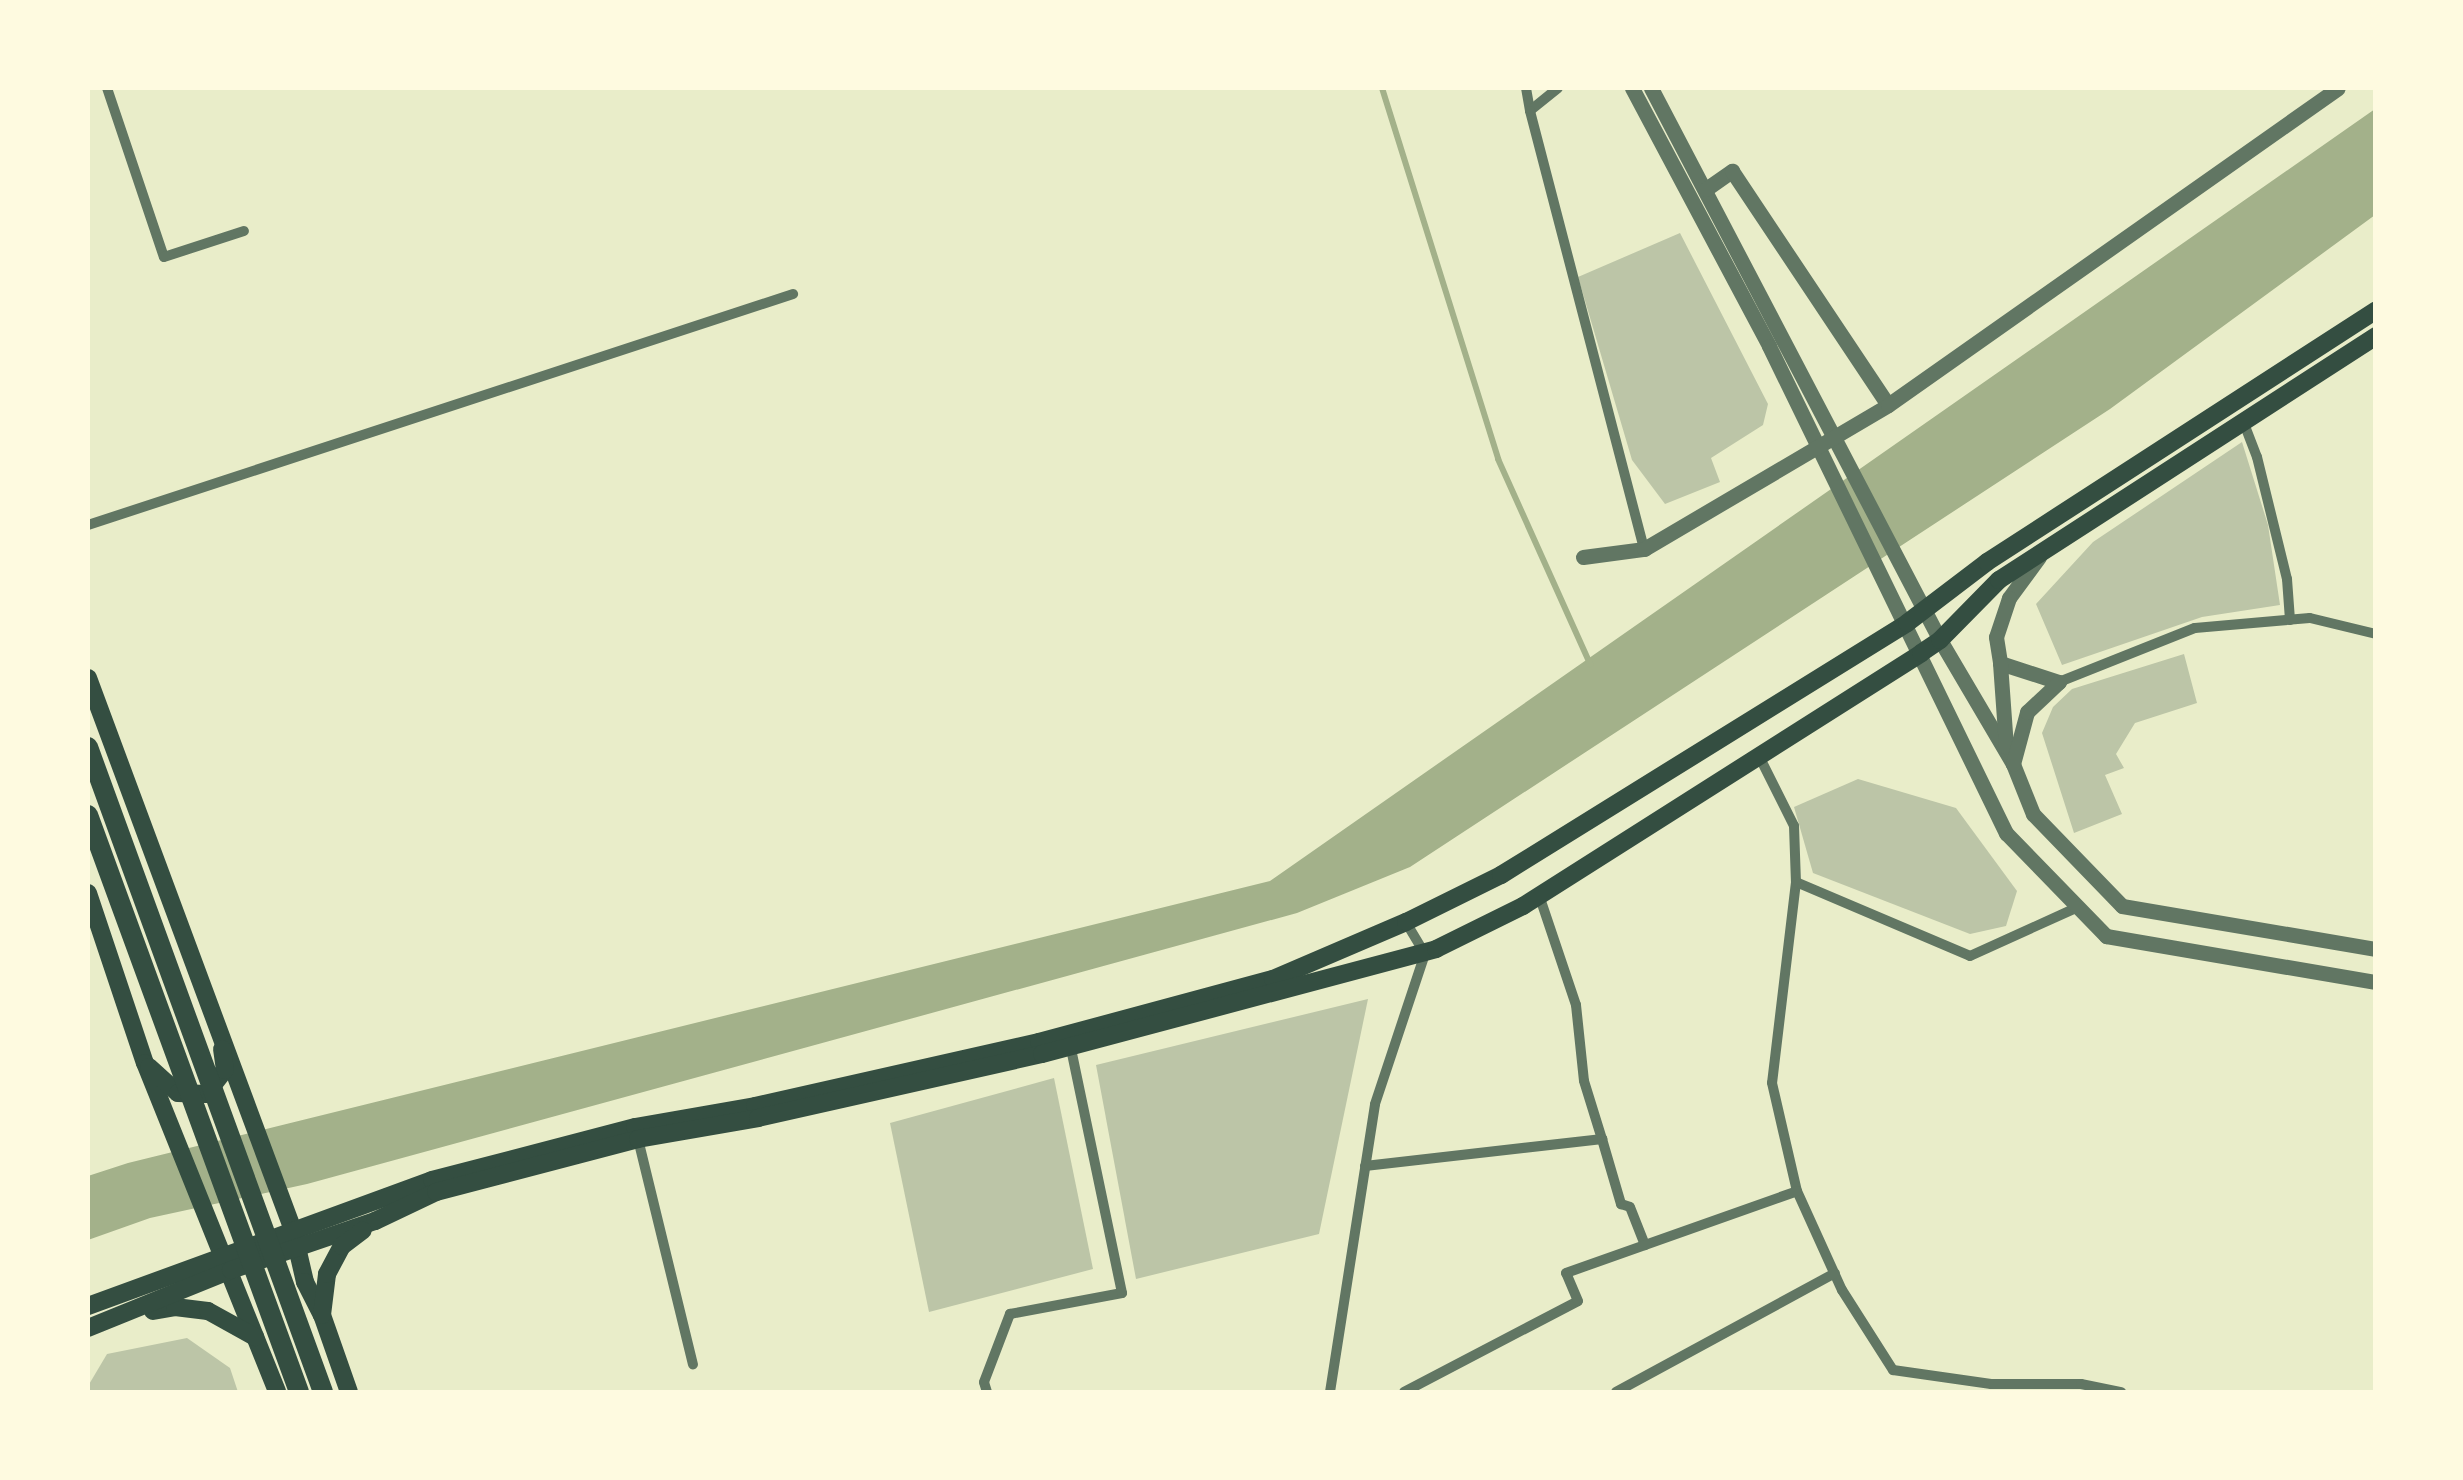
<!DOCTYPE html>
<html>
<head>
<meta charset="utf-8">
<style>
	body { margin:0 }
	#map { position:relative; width:2463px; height:1480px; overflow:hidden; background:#e9edc9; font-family:Rubik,sans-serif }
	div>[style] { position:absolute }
	.water>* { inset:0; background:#a3b18a }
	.stream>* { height:6px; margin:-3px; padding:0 3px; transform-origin:3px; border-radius:3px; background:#a3b18a }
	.building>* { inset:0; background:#bcc5a7 }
	.minor>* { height:10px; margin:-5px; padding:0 5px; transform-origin:5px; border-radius:5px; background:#617663 }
	.tertiary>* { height:15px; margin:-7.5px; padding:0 7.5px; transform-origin:7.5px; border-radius:7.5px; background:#617663 }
	.secondary>* { height:18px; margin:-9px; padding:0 9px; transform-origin:9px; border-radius:9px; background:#344e41 }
	.trunk>* { height:20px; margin:-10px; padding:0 10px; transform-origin:10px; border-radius:10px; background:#344e41 }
	span { translate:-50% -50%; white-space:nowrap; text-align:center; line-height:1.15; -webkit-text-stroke:8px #fefae0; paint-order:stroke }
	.frame { position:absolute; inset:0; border:90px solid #fefae0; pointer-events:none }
</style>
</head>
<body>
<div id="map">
	<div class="water">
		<i style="clip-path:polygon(2375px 109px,2375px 215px,2110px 409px,1410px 867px,1297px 913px,307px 1184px,150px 1218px,88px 1240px,88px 1176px,128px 1163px,1270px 881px)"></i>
	</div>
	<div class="stream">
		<i style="left:1382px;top:88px;width:389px;rotate:72.6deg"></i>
		<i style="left:1498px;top:459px;width:225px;rotate:65.8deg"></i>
	</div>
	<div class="building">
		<i style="clip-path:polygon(1680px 233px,1768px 404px,1763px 425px,1711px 458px,1720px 482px,1665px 504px,1632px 460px,1578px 277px)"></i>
		<i style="clip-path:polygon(2242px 442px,2268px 525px,2280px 605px,2202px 617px,2062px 665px,2036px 604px,2093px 542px)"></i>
		<i style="clip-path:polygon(2184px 654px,2197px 703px,2135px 723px,2116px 754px,2124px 768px,2105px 775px,2122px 814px,2074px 833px,2042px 733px,2053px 707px,2072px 689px)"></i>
		<i style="clip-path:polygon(1858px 779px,1956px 808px,2017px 891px,2006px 926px,1970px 934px,1813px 873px,1794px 807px)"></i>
		<i style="clip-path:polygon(1368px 999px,1319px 1234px,1136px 1279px,1096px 1065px)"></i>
		<i style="clip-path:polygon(1054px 1078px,1093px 1269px,929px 1312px,890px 1123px)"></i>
		<i style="clip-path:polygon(187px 1338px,230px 1368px,238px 1392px,90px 1392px,88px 1386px,107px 1354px)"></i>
	</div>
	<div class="minor">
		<i style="left:107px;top:88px;width:178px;rotate:71.4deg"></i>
		<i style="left:164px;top:257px;width:84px;rotate:-18deg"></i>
		<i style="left:1526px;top:88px;width:23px;rotate:80deg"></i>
		<i style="left:1558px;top:88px;width:36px;rotate:141deg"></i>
		<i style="left:1530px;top:111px;width:453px;rotate:75.4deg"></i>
		<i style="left:2245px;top:426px;width:33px;rotate:69deg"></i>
		<i style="left:2257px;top:457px;width:126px;rotate:76.2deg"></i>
		<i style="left:2287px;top:579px;width:41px;rotate:85.8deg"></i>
		<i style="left:88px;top:525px;width:742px;rotate:-18.14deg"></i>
		<i style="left:2059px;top:682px;width:146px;rotate:-21.7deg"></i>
		<i style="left:2195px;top:628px;width:115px;rotate:-5deg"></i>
		<i style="left:2310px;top:618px;width:68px;rotate:13.6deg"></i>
		<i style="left:1759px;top:756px;width:78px;rotate:63.4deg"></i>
		<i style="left:1794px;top:826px;width:56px;rotate:88deg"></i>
		<i style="left:1796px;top:882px;width:202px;rotate:96.8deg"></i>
		<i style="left:1772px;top:1083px;width:111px;rotate:77deg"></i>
		<i style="left:1797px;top:1191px;width:109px;rotate:65.6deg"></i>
		<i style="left:1842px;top:1290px;width:95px;rotate:57.5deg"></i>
		<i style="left:1893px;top:1370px;width:99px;rotate:8.1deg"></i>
		<i style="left:1991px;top:1384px;width:90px"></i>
		<i style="left:2081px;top:1384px;width:41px;rotate:11.3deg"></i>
		<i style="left:1796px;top:882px;width:189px;rotate:23deg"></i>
		<i style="left:1970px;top:956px;width:119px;rotate:-24.4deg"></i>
		<i style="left:1540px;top:898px;width:113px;rotate:71.4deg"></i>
		<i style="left:1576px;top:1005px;width:76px;rotate:84deg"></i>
		<i style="left:1584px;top:1081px;width:61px;rotate:72.8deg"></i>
		<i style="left:638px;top:1139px;width:232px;rotate:76.3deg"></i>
		<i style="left:1365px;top:1166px;width:239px;rotate:-6.5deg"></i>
		<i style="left:1602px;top:1139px;width:68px;rotate:73.7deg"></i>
		<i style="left:1621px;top:1204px;width:9px;rotate:18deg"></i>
		<i style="left:1630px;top:1207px;width:41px;rotate:68.5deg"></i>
		<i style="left:987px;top:1392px;width:10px;rotate:-107deg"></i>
		<i style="left:984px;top:1382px;width:73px;rotate:-69.1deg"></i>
		<i style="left:1010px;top:1314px;width:114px;rotate:-10.6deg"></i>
		<i style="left:1122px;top:1293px;width:253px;rotate:-101.8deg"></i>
		<i style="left:1330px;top:1392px;width:291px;rotate:-81.1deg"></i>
		<i style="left:1375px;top:1104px;width:158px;rotate:-71.6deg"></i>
		<i style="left:1425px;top:954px;width:37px;rotate:-121deg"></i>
		<i style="left:1404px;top:1392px;width:196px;rotate:-27.6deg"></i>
		<i style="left:1578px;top:1301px;width:30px;rotate:-113deg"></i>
		<i style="left:1566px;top:1273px;width:245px;rotate:-19.5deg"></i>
		<i style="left:1616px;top:1392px;width:249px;rotate:-28.5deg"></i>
	</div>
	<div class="tertiary">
		<i style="left:1632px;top:88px;width:292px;rotate:62deg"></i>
		<i style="left:1769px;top:346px;width:542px;rotate:64.05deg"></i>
		<i style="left:2006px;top:833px;width:144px;rotate:45.8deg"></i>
		<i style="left:2106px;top:936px;width:274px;rotate:9.7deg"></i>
		<i style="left:1651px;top:88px;width:623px;rotate:62.37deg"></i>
		<i style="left:1940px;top:640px;width:144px;rotate:59.5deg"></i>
		<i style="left:2013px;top:764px;width:54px;rotate:68.2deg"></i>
		<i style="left:2033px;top:814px;width:128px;rotate:45.9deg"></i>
		<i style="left:2122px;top:906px;width:258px;rotate:9.6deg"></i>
		<i style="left:1706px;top:189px;width:32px;rotate:-35deg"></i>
		<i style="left:1732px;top:171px;width:281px;rotate:56.3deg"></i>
		<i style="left:1583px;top:557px;width:62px;rotate:-7.5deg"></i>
		<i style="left:1644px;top:549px;width:283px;rotate:-30.5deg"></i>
		<i style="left:1888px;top:405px;width:550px;rotate:-35.16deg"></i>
		<i style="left:2039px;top:557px;width:51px;rotate:126.2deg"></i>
		<i style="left:2009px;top:598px;width:41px;rotate:108.4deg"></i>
		<i style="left:1996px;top:637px;width:26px;rotate:81deg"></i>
		<i style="left:2000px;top:663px;width:62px;rotate:17.9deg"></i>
		<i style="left:2000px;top:663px;width:84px;rotate:85.9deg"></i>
		<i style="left:2013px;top:764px;width:54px;rotate:-74.9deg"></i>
		<i style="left:2027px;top:712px;width:44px;rotate:-43.2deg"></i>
	</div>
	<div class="secondary">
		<i style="left:88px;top:678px;width:589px;rotate:69.63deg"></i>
		<i style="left:293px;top:1230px;width:53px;rotate:77deg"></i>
		<i style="left:305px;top:1282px;width:37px;rotate:63deg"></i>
		<i style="left:88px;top:893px;width:179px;rotate:71.5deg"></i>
		<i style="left:145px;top:1063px;width:354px;rotate:68.1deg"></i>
		<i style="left:149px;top:1067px;width:39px;rotate:42deg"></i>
		<i style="left:178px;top:1093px;width:28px;rotate:2deg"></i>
		<i style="left:206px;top:1094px;width:31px;rotate:-52deg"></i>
		<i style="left:225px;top:1070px;width:21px;rotate:-98deg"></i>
		<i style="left:88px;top:1306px;width:366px;rotate:-20.1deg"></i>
		<i style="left:432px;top:1180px;width:210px;rotate:-14.6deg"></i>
		<i style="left:635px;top:1127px;width:122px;rotate:-9.9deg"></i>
		<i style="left:755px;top:1106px;width:291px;rotate:-12.7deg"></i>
		<i style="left:1039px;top:1042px;width:242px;rotate:-15.1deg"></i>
		<i style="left:1273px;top:979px;width:145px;rotate:-23.2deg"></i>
		<i style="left:1406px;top:922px;width:106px;rotate:-26.3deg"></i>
		<i style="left:1501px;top:875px;width:478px;rotate:-31.8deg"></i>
		<i style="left:1907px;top:623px;width:101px;rotate:-37.3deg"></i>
		<i style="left:1987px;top:562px;width:463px;rotate:-32.9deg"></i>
		<i style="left:153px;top:1311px;width:22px;rotate:-10deg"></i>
		<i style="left:175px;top:1307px;width:33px;rotate:7deg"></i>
		<i style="left:208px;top:1311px;width:54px;rotate:29deg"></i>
		<i style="left:88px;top:1328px;width:154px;rotate:-22.1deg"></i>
		<i style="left:231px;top:1270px;width:152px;rotate:-18.8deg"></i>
		<i style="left:375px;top:1221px;width:68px;rotate:-25.4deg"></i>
		<i style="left:436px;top:1192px;width:209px;rotate:-14.7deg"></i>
		<i style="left:638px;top:1139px;width:122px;rotate:-9.9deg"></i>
		<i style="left:758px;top:1118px;width:291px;rotate:-12.7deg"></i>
		<i style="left:1042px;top:1054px;width:408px;rotate:-14.9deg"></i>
		<i style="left:1436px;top:949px;width:97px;rotate:-26.3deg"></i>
		<i style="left:1523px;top:906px;width:472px;rotate:-32.4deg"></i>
		<i style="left:1921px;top:653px;width:23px;rotate:-34deg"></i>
		<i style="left:1940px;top:640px;width:84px;rotate:-45.5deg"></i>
		<i style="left:1999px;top:580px;width:449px;rotate:-32.9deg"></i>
		<i style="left:349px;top:1392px;width:82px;rotate:-109.3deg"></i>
		<i style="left:322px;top:1315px;width:41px;rotate:-83deg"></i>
		<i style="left:327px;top:1274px;width:32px;rotate:-62deg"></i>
		<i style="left:342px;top:1246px;width:26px;rotate:-37deg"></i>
	</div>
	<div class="trunk">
		<i style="left:88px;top:747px;width:686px;rotate:69.98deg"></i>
		<i style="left:88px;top:815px;width:614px;rotate:69.91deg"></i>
	</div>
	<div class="frame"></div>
</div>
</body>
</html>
